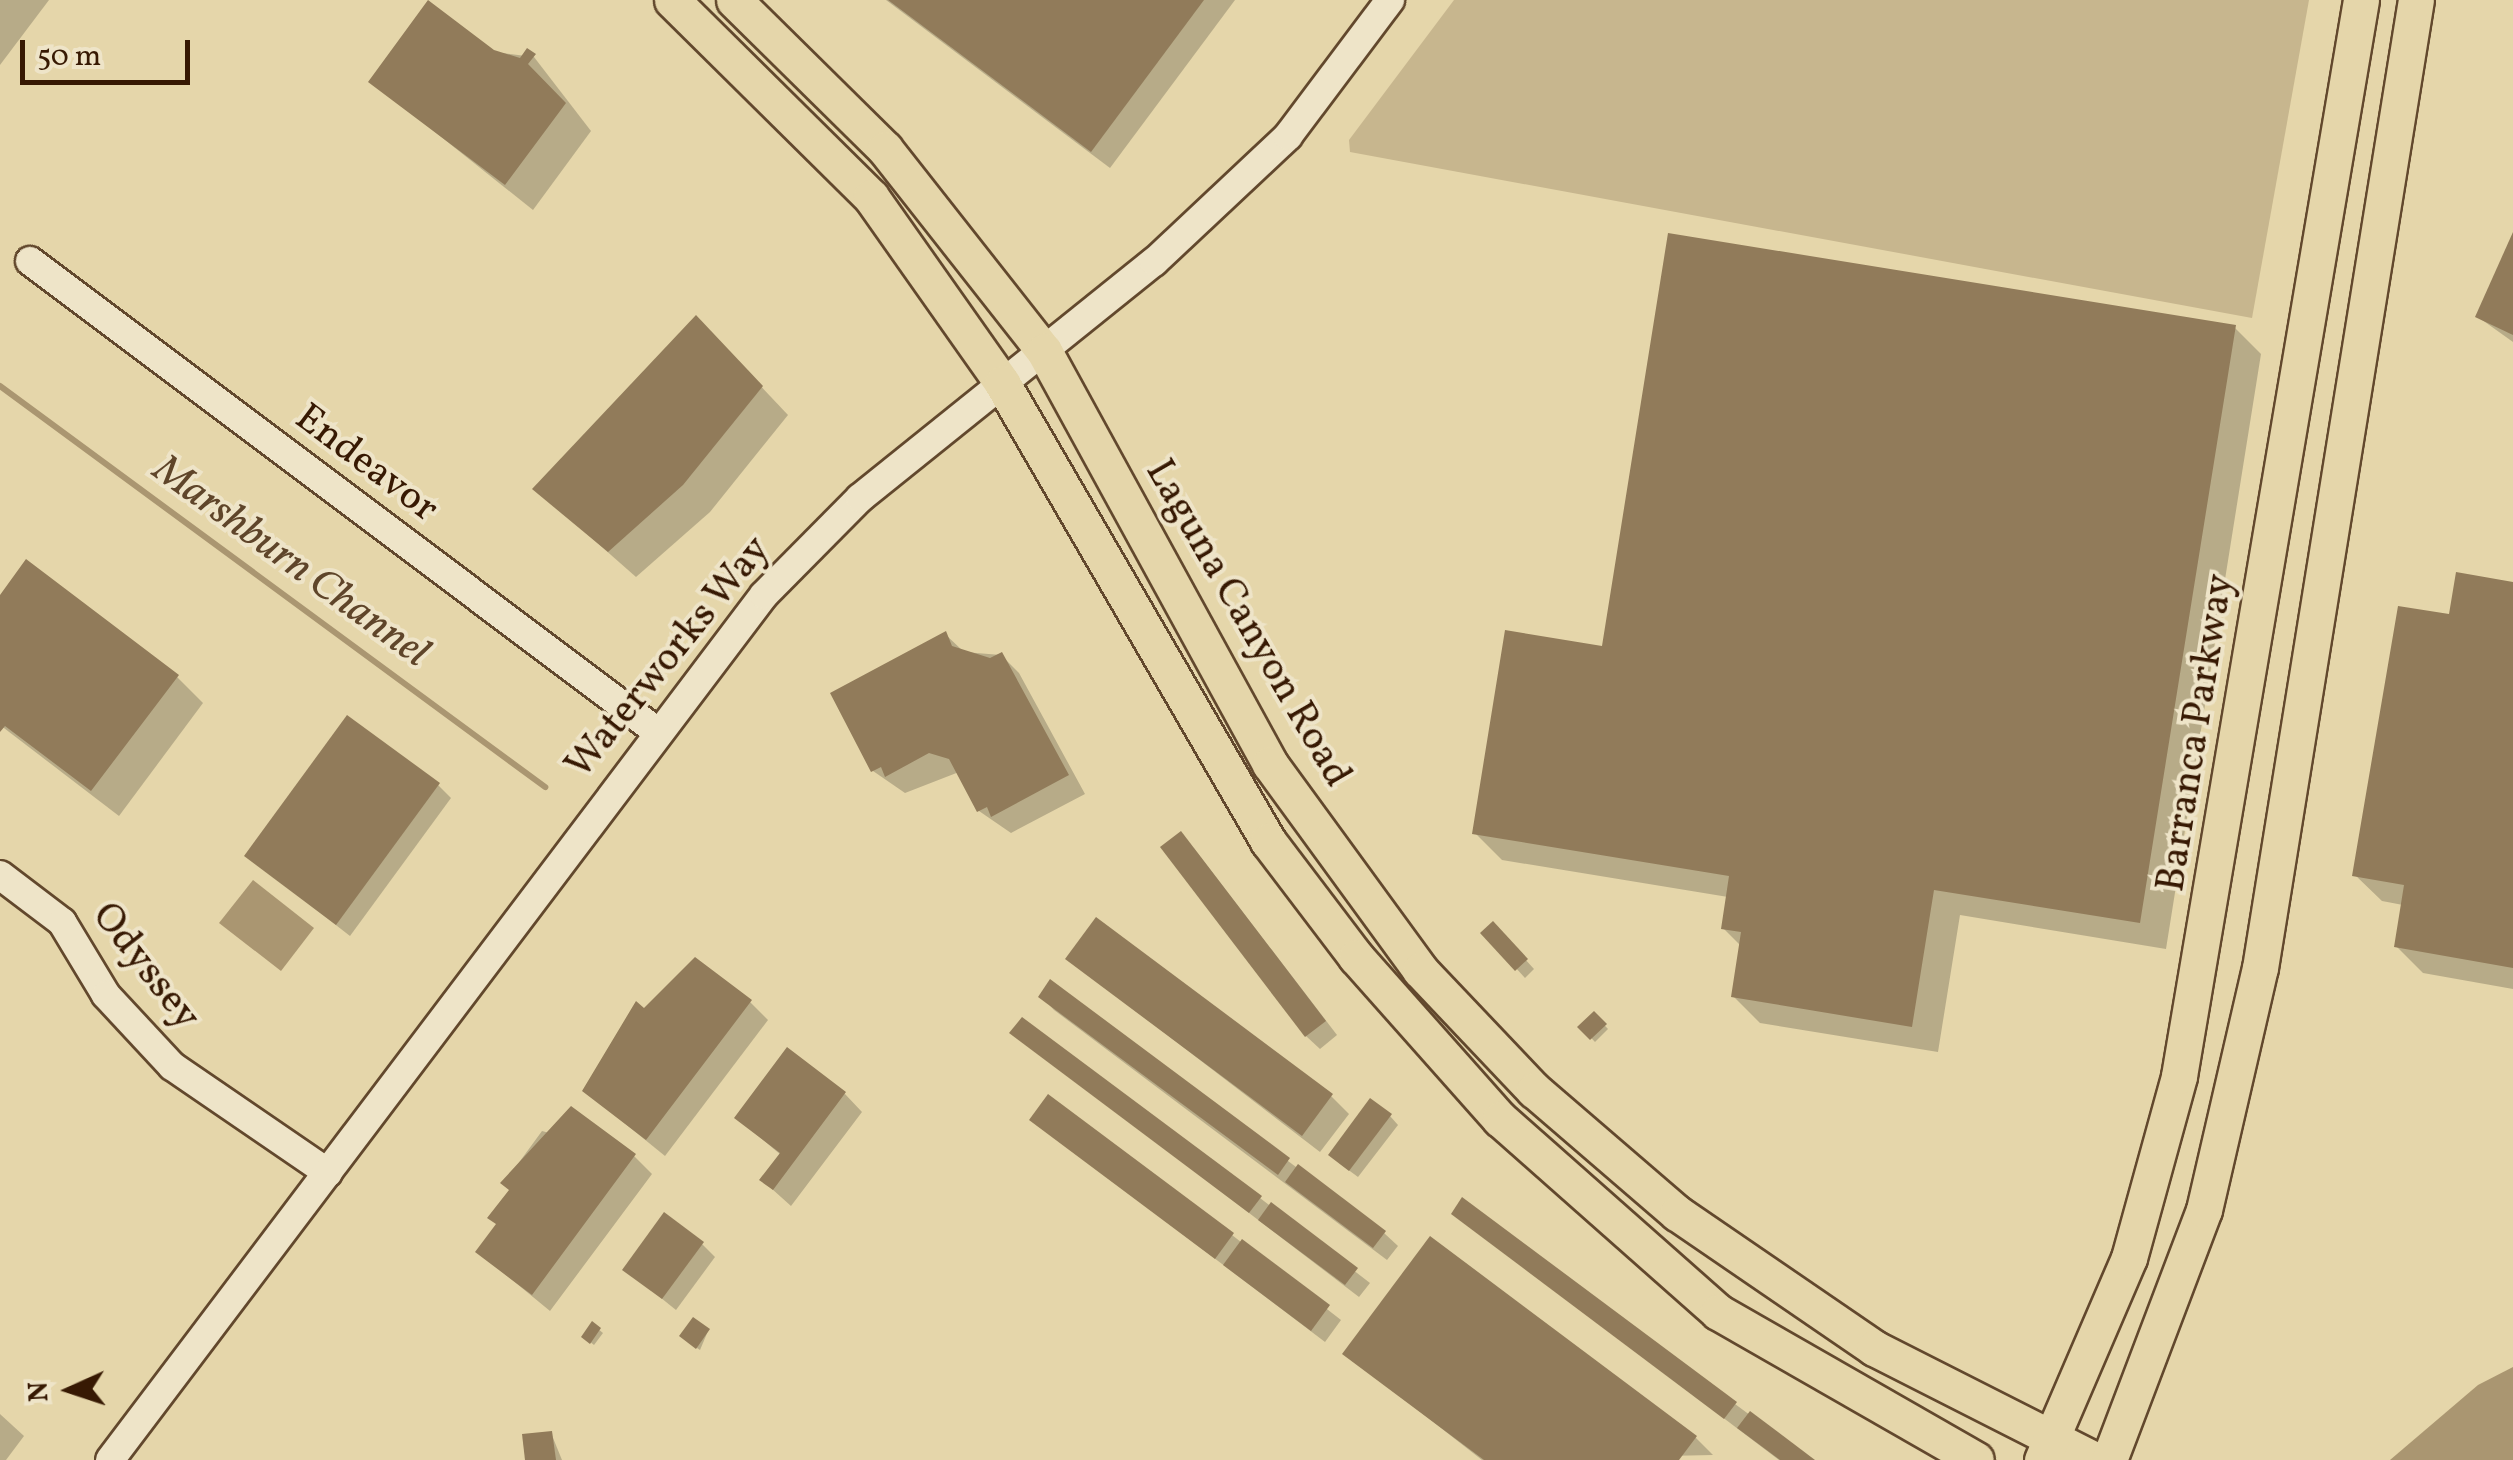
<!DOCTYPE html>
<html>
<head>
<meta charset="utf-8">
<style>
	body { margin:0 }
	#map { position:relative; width:2513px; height:1460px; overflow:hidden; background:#e5d6aa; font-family:Vollkorn,serif }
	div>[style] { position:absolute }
	.green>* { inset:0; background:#c7b68e }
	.water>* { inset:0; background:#aa9671 }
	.shadow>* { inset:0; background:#0003 }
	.stream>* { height:6px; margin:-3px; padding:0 3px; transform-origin:3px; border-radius:3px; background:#aa9671 }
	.building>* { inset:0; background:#917b5a }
	.roads { filter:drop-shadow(2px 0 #62482d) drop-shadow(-2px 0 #62482d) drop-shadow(0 2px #62482d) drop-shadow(0 -2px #62482d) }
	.minor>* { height:28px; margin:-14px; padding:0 14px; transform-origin:14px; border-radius:14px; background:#eee4c8 }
	.major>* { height:35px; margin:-17.5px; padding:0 17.5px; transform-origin:17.5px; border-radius:17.5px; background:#e5d6aa }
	span { translate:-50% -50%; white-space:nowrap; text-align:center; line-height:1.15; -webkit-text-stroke:8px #eee4c8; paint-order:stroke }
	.street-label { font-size:40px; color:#371903 }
	.water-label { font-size:42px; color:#5f452a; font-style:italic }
	.north { position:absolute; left:20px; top:1340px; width:100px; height:100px; -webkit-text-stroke:8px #eee4c8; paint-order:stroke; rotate:267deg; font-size:28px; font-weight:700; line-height:40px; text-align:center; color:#371903 }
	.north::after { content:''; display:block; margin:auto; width:35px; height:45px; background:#371903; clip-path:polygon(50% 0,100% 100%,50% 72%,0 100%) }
	.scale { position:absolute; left:20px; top:40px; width:170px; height:45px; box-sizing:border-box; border:5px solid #371903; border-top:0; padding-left:12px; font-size:30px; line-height:35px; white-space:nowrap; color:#371903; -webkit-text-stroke:8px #eee4c8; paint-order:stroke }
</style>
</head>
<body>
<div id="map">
	<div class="green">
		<i style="clip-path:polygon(1454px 0,2309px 0,2252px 318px,1350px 152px,1349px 140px)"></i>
	</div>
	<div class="water">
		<i style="clip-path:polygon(253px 880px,314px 928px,281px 971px,219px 923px)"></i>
		<i style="clip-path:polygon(2513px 1367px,2513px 1460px,2390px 1460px,2478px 1385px)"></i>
	</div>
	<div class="shadow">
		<i style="clip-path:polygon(0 0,49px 0,0 65px)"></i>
		<i style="clip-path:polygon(886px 0,1235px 0,1110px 168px)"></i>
		<i style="clip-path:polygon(493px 52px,534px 57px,591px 131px,533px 210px,371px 81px)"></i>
		<i style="clip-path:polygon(2513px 238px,2513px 342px,2478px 317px)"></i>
		<i style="clip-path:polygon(2235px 328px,2261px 354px,2166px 949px,1960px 915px,1938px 1052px,1760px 1023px,1733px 996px,1741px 946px,1723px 928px,1728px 897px,1502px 860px,1475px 833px)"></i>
		<i style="clip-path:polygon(722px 345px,788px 415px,710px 512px,636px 577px,536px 489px)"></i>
		<i style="clip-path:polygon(2513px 584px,2513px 989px,2423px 973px,2396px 946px,2403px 905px,2382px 901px,2355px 875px,2451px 617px)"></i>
		<i style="clip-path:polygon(0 599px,177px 677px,203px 703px,119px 816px,0 725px)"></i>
		<i style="clip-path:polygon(945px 634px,964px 652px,1001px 655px,1019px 673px,1085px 794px,1011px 833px,979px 811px,959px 772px,905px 793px,873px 771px)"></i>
		<i style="clip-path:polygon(438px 785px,451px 798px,350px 936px,247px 856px)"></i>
		<i style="clip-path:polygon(1193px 847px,1337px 1035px,1320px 1049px,1306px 1036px)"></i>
		<i style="clip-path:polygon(1493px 924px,1534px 969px,1525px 978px,1484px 933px)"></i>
		<i style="clip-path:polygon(1068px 959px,1331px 1096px,1349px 1114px,1320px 1152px)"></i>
		<i style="clip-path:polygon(1051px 983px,1384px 1233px,1398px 1246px,1387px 1260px,1054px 1010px,1041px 996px)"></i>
		<i style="clip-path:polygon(750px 1002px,768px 1020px,665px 1156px,585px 1091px,645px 1011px)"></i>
		<i style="clip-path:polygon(1594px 1014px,1608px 1029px,1595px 1042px,1581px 1027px)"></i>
		<i style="clip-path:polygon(1013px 1033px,1260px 1198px,1370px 1283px,1359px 1297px)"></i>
		<i style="clip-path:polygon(845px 1094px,862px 1112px,791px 1206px,762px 1180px,781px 1155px,737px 1118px)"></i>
		<i style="clip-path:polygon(1390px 1116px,1398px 1125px,1358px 1177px,1339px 1163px)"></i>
		<i style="clip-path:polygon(1032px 1120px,1232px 1235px,1341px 1320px,1325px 1342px)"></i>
		<i style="clip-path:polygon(542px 1131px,634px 1156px,652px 1174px,550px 1311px,478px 1252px,498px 1225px,511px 1191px,504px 1183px)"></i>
		<i style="clip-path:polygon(1454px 1214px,1735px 1404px,1811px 1460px,1779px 1460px)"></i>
		<i style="clip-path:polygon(702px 1244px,715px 1257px,676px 1310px,625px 1269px)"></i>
		<i style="clip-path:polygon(593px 1325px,603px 1333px,594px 1345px,584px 1337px)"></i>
		<i style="clip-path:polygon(708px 1331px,700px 1350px,685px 1340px)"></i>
		<i style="clip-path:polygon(1346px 1354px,1695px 1437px,1713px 1455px,1482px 1460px)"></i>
		<i style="clip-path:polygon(0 1414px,24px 1436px,6px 1460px,0 1460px)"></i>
		<i style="clip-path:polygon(551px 1433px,562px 1460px,527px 1460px)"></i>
	</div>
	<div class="stream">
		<i style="left:0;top:386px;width:677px;rotate:36.34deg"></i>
	</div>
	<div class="building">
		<i style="clip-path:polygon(428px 0,494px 50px,520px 58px,527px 48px,536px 54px,528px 64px,566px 103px,505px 185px,368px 82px)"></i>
		<i style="clip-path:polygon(888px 0,1204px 0,1091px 152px)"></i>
		<i style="clip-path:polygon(2513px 232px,2513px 335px,2475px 317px)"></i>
		<i style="clip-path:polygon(1668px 233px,2236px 325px,2140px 923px,1934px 890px,1912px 1027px,1731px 997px,1741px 932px,1721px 929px,1729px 876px,1472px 834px,1505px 630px,1602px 646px)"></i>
		<i style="clip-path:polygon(696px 315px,763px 386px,683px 485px,608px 552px,532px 489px)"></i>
		<i style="clip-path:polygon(26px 559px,179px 675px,91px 791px,5px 726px,0 732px,0 595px)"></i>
		<i style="clip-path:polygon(2456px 572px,2513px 582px,2513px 968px,2394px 947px,2404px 885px,2352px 876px,2398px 606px,2449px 614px)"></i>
		<i style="clip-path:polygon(946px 631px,952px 646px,990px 658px,1002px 652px,1069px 775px,991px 817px,987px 807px,977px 812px,949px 759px,929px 753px,885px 777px,881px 767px,871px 772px,830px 693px)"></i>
		<i style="clip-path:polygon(347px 715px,440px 783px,336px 925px,244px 856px)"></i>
		<i style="clip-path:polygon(1181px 831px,1326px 1021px,1305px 1037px,1160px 847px)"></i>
		<i style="clip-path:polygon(1096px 917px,1333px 1094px,1302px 1136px,1065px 959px)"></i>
		<i style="clip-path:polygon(1493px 921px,1528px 959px,1515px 971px,1480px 933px)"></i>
		<i style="clip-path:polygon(695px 957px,752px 1000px,646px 1140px,582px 1091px,636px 1001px,644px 1008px)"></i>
		<i style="clip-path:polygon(1050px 979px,1290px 1158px,1278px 1175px,1038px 997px)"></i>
		<i style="clip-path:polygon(1594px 1011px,1607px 1024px,1590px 1040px,1577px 1027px)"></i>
		<i style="clip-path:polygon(1022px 1017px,1262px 1196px,1249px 1213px,1009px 1033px)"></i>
		<i style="clip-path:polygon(787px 1047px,846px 1092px,773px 1190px,759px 1180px,780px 1153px,734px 1118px)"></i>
		<i style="clip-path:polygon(1048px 1094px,1234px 1233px,1215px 1259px,1029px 1120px)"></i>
		<i style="clip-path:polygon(1370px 1098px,1392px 1114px,1349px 1171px,1328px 1155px)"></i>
		<i style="clip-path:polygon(571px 1106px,636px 1154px,532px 1295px,475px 1252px,496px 1224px,487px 1218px,509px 1190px,500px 1183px)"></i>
		<i style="clip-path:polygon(1298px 1164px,1386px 1231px,1373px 1248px,1285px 1182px)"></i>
		<i style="clip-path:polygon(1462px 1197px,1737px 1402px,1724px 1419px,1451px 1214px)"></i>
		<i style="clip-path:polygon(1271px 1202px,1358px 1268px,1345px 1285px,1258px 1220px)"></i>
		<i style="clip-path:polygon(664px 1212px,704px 1242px,662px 1299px,622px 1270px)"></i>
		<i style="clip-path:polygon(1430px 1236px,1697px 1436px,1679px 1460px,1484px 1460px,1342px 1354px)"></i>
		<i style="clip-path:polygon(1242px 1239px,1330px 1305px,1311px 1331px,1223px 1265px)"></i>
		<i style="clip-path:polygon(693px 1317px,710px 1329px,696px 1349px,679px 1336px)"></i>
		<i style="clip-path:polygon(592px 1321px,601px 1328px,590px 1344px,581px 1337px)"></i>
		<i style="clip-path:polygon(1750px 1411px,1815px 1460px,1780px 1460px,1737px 1428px)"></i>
		<i style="clip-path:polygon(552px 1431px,556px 1460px,525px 1460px,522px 1434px)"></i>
	</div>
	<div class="roads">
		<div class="minor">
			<i style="left:30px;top:261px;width:781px;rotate:36.88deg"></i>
			<i style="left:0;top:875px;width:78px;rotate:37.2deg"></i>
			<i style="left:62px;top:922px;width:85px;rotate:58.9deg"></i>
			<i style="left:106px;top:995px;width:97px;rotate:47.1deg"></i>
			<i style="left:172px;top:1066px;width:189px;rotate:34.4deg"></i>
			<i style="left:110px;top:1460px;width:1084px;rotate:-52.91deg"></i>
			<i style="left:764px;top:595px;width:136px;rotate:-45.3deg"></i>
			<i style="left:860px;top:498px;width:377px;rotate:-38.8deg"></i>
			<i style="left:1154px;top:262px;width:184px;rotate:-43.2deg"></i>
			<i style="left:1288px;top:136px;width:170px;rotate:-53.1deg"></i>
		</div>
		<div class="major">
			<i style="left:672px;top:0;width:280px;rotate:44.7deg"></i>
			<i style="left:871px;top:197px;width:228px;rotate:54.8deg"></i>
			<i style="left:1002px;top:383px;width:530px;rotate:59.85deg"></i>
			<i style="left:1268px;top:841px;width:146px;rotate:52.8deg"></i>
			<i style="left:1356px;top:957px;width:217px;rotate:48.4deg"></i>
			<i style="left:1500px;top:1119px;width:291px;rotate:41.5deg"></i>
			<i style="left:1718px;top:1312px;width:297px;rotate:29.8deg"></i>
			<i style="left:734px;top:0;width:212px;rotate:44.6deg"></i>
			<i style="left:885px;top:149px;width:257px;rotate:51.8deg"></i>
			<i style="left:1044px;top:351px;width:471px;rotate:61.3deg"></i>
			<i style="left:1270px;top:764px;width:255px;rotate:53.9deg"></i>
			<i style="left:1420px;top:970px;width:166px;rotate:46.5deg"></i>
			<i style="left:1534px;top:1090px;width:189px;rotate:40.7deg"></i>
			<i style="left:1677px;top:1213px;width:239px;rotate:34.4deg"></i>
			<i style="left:1874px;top:1348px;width:248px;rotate:26.9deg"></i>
			<i style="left:2042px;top:1460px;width:220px;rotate:-66.7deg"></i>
			<i style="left:2129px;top:1258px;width:189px;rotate:-74.6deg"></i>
			<i style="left:2179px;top:1076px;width:1091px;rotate:-80.4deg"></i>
			<i style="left:2109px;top:1460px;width:267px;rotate:-69.2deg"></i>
			<i style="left:2204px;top:1210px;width:248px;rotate:-77deg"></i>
			<i style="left:2260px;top:968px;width:980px;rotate:-80.85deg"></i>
		</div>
	</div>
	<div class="street-label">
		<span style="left:366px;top:464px;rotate:37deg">Endeavor</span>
		<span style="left:1247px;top:624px;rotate:60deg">Laguna Canyon Road</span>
		<span style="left:669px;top:658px;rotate:-51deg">Waterworks Way</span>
		<span style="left:2197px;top:733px;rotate:-81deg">Barranca Parkway</span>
		<span style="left:145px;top:967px;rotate:52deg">Odyssey</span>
	</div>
	<div class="water-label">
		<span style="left:290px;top:563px;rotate:36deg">Marshburn Channel</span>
	</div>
	<div class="north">N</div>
	<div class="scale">50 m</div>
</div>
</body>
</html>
